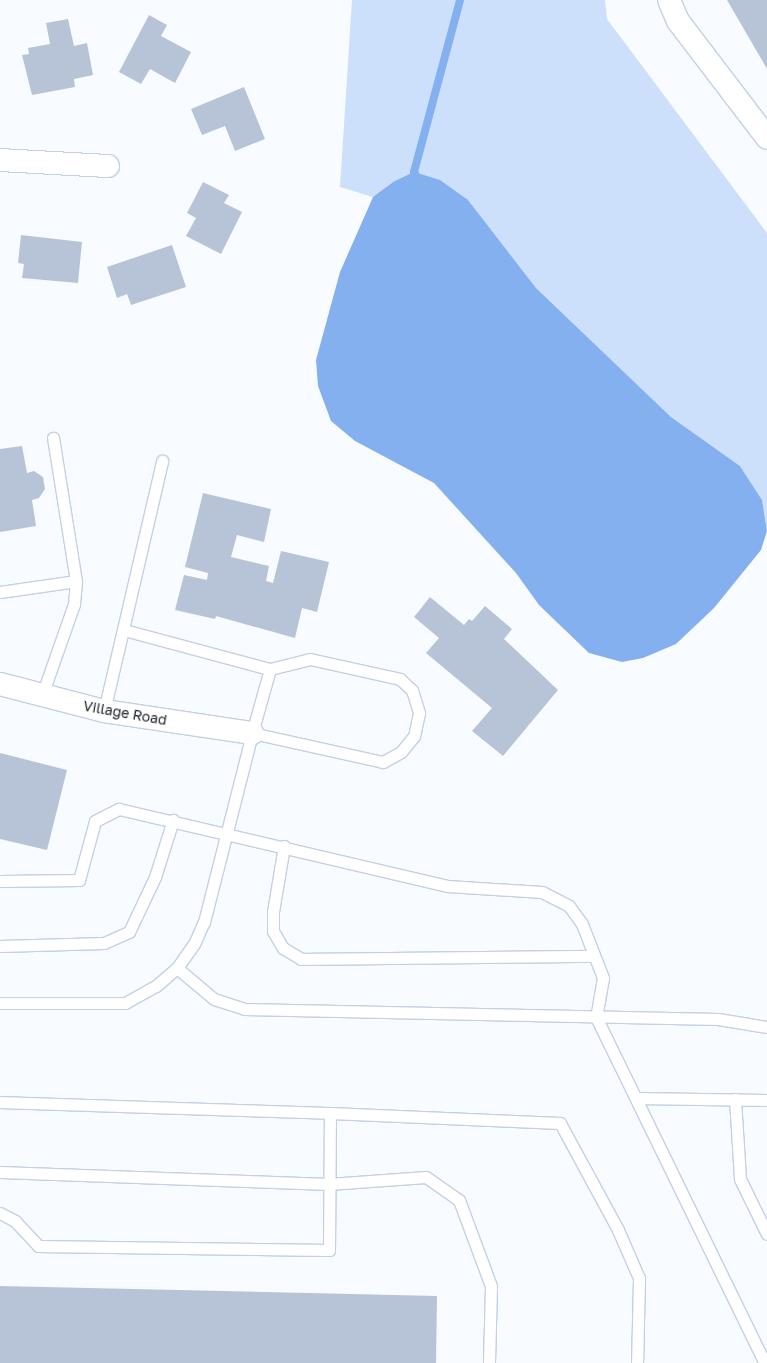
<!DOCTYPE html>
<html>
<head>
<meta charset="utf-8">
<style>
	body { margin:0 }
	#map { position:relative; width:767px; height:1363px; overflow:hidden; background:#f8fbff; font-family:"Golos Text",sans-serif }
	div>[style] { position:absolute }
	.green>* { inset:0; background:#ccdffb }
	.water>* { inset:0; background:#84b0ef }
	.stream>* { height:8px; margin:-4px; padding:0 4px; transform-origin:4px; border-radius:4px; background:#84b0ef }
	.building>* { inset:0; background:#b7c4d7 }
	.roads { filter:drop-shadow(1px 0 #c3d1e3) drop-shadow(-1px 0 #c3d1e3) drop-shadow(0 1px #c3d1e3) drop-shadow(0 -1px #c3d1e3) }
	.service>* { height:11px; margin:-5.5px; padding:0 5.5px; transform-origin:5.5px; border-radius:5.5px; background:#fff }
	.minor>* { height:22px; margin:-11px; padding:0 11px; transform-origin:11px; border-radius:11px; background:#fff }
	span { translate:-50% -50%; white-space:nowrap; text-align:center; line-height:1.15; -webkit-text-stroke:4.5px #fff; paint-order:stroke }
	.street-label { font-size:14px; color:#1a1f25 }
</style>
</head>
<body>
<div id="map">
	<div class="green">
		<i style="clip-path:polygon(352px 0,605px 0,607px 19px,767px 233px,767px 530px,762px 500px,740px 466px,671px 417px,536px 288px,468px 200px,393px 182px,373px 197px,340px 187px)"></i>
	</div>
	<div class="water">
		<i style="clip-path:polygon(414px 172px,440px 180px,468px 200px,536px 288px,671px 417px,740px 466px,762px 500px,767px 531px,761px 550px,714px 608px,676px 644px,643px 658px,622px 662px,589px 653px,539px 605px,516px 573px,434px 483px,355px 441px,331px 421px,318px 386px,316px 360px,340px 272px,373px 197px,393px 182px)"></i>
	</div>
	<div class="stream">
		<i style="left:419px;top:181px;width:10px;rotate:-119deg"></i>
		<i style="left:414px;top:172px;width:178px;rotate:-75deg"></i>
	</div>
	<div class="building">
		<i style="clip-path:polygon(727px 0,767px 0,767px 69px)"></i>
		<i style="clip-path:polygon(149px 15px,167px 25px,161px 36px,191px 52px,175px 83px,150px 69px,141px 84px,119px 72px)"></i>
		<i style="clip-path:polygon(68px 19px,74px 46px,87px 43px,93px 75px,74px 79px,75px 87px,32px 95px,22px 55px,29px 54px,28px 48px,50px 44px,46px 23px)"></i>
		<i style="clip-path:polygon(244px 87px,265px 139px,235px 151px,225px 126px,202px 135px,191px 109px)"></i>
		<i style="clip-path:polygon(203px 182px,229px 195px,224px 203px,242px 212px,221px 254px,186px 236px,196px 218px,187px 213px)"></i>
		<i style="clip-path:polygon(21px 235px,82px 242px,78px 283px,22px 278px,24px 264px,18px 263px)"></i>
		<i style="clip-path:polygon(172px 245px,186px 287px,131px 305px,127px 294px,117px 298px,107px 267px)"></i>
		<i style="clip-path:polygon(22px 446px,27px 473px,34px 471px,43px 477px,45px 489px,39px 498px,32px 500px,36px 526px,0 532px,0 449px)"></i>
		<i style="clip-path:polygon(203px 493px,271px 509px,264px 542px,237px 535px,231px 557px,269px 566px,266px 581px,273px 583px,281px 551px,329px 562px,317px 612px,302px 608px,295px 638px,216px 616px,215px 619px,175px 610px,184px 575px,207px 580px,208px 573px,185px 567px)"></i>
		<i style="clip-path:polygon(430px 597px,464px 625px,469px 619px,472px 621px,485px 606px,512px 629px,504px 639px,558px 690px,503px 756px,472px 731px,492px 708px,426px 653px,439px 638px,414px 617px)"></i>
		<i style="clip-path:polygon(0 753px,67px 770px,47px 850px,0 839px)"></i>
		<i style="clip-path:polygon(0 1286px,437px 1296px,436px 1363px,0 1363px)"></i>
	</div>
	<div class="roads">
		<div class="service">
			<i style="left:0;top:592px;width:77px;rotate:-8.2deg"></i>
			<i style="left:124px;top:630px;width:151px;rotate:15deg"></i>
			<i style="left:270px;top:669px;width:41px;rotate:-14deg"></i>
			<i style="left:310px;top:659px;width:92px;rotate:12.5deg"></i>
			<i style="left:400px;top:679px;width:16px;rotate:43deg"></i>
			<i style="left:412px;top:690px;width:24px;rotate:73deg"></i>
			<i style="left:419px;top:713px;width:24px;rotate:102deg"></i>
			<i style="left:414px;top:736px;width:21px;rotate:129deg"></i>
			<i style="left:401px;top:752px;width:21px;rotate:151deg"></i>
			<i style="left:383px;top:762px;width:134px;rotate:-167.5deg"></i>
			<i style="left:252px;top:733px;width:66px;rotate:-74.3deg"></i>
			<i style="left:42px;top:695px;width:96px;rotate:-70.6deg"></i>
			<i style="left:74px;top:604px;width:23px;rotate:-85deg"></i>
			<i style="left:76px;top:581px;width:145px;rotate:-99.1deg"></i>
			<i style="left:104px;top:711px;width:257px;rotate:-76.9deg"></i>
			<i style="left:284px;top:846px;width:67px;rotate:99.5deg"></i>
			<i style="left:273px;top:912px;width:19px;rotate:90deg"></i>
			<i style="left:273px;top:931px;width:20px;rotate:60deg"></i>
			<i style="left:283px;top:948px;width:21px;rotate:31deg"></i>
			<i style="left:301px;top:959px;width:293px;rotate:-0.6deg"></i>
			<i style="left:0;top:881px;width:79px;rotate:-0.7deg"></i>
			<i style="left:79px;top:880px;width:61px;rotate:-74.8deg"></i>
			<i style="left:95px;top:821px;width:27px;rotate:-27deg"></i>
			<i style="left:119px;top:809px;width:338px;rotate:13.2deg"></i>
			<i style="left:448px;top:886px;width:94px;rotate:3.7deg"></i>
			<i style="left:542px;top:892px;width:30px;rotate:27deg"></i>
			<i style="left:569px;top:906px;width:22px;rotate:54deg"></i>
			<i style="left:582px;top:924px;width:58px;rotate:68.7deg"></i>
			<i style="left:603px;top:978px;width:40px;rotate:100deg"></i>
			<i style="left:596px;top:1017px;width:385px;rotate:64deg"></i>
			<i style="left:0;top:946px;width:104px;rotate:-1.7deg"></i>
			<i style="left:104px;top:943px;width:27px;rotate:-24deg"></i>
			<i style="left:129px;top:932px;width:61px;rotate:-64.7deg"></i>
			<i style="left:155px;top:877px;width:60px;rotate:-72.5deg"></i>
			<i style="left:177px;top:968px;width:48px;rotate:40deg"></i>
			<i style="left:214px;top:999px;width:32px;rotate:18deg"></i>
			<i style="left:244px;top:1009px;width:474px;rotate:1.2deg"></i>
			<i style="left:718px;top:1019px;width:50px;rotate:9.3deg"></i>
			<i style="left:0;top:1003px;width:125px"></i>
			<i style="left:125px;top:1003px;width:35px;rotate:-29deg"></i>
			<i style="left:156px;top:986px;width:28px;rotate:-41deg"></i>
			<i style="left:177px;top:968px;width:29px;rotate:-55deg"></i>
			<i style="left:194px;top:944px;width:24px;rotate:-66deg"></i>
			<i style="left:204px;top:922px;width:195px;rotate:-75.7deg"></i>
			<i style="left:636px;top:1098px;width:131px;rotate:0.9deg"></i>
			<i style="left:735px;top:1099px;width:80px;rotate:86.4deg"></i>
			<i style="left:740px;top:1179px;width:61px;rotate:63.9deg"></i>
			<i style="left:0;top:1102px;width:330px;rotate:1.9deg"></i>
			<i style="left:0;top:1172px;width:329px;rotate:2.1deg"></i>
			<i style="left:329px;top:1184px;width:97px;rotate:-4.1deg"></i>
			<i style="left:426px;top:1177px;width:40px;rotate:34.9deg"></i>
			<i style="left:459px;top:1200px;width:92px;rotate:69.6deg"></i>
			<i style="left:491px;top:1286px;width:77px;rotate:91.5deg"></i>
			<i style="left:0;top:1213px;width:17px;rotate:28deg"></i>
			<i style="left:15px;top:1221px;width:34px;rotate:47deg"></i>
			<i style="left:38px;top:1246px;width:291px;rotate:0.8deg"></i>
			<i style="left:329px;top:1250px;width:137px;rotate:-89.6deg"></i>
			<i style="left:330px;top:1113px;width:230px;rotate:2.5deg"></i>
			<i style="left:560px;top:1123px;width:122px;rotate:61.5deg"></i>
			<i style="left:618px;top:1230px;width:52px;rotate:66.4deg"></i>
			<i style="left:639px;top:1278px;width:85px;rotate:91.3deg"></i>
		</div>
		<div class="minor">
			<i style="left:669px;top:0;width:23px;rotate:67deg"></i>
			<i style="left:678px;top:21px;width:147px;rotate:52.7deg"></i>
			<i style="left:0;top:160px;width:108px;rotate:3.2deg"></i>
			<i style="left:0;top:684px;width:107px;rotate:14.6deg"></i>
			<i style="left:104px;top:711px;width:150px;rotate:8.5deg"></i>
		</div>
	</div>
	<div class="street-label">
		<span style="left:125px;top:713px;rotate:10deg">Village Road</span>
	</div>
</div>
</body>
</html>
